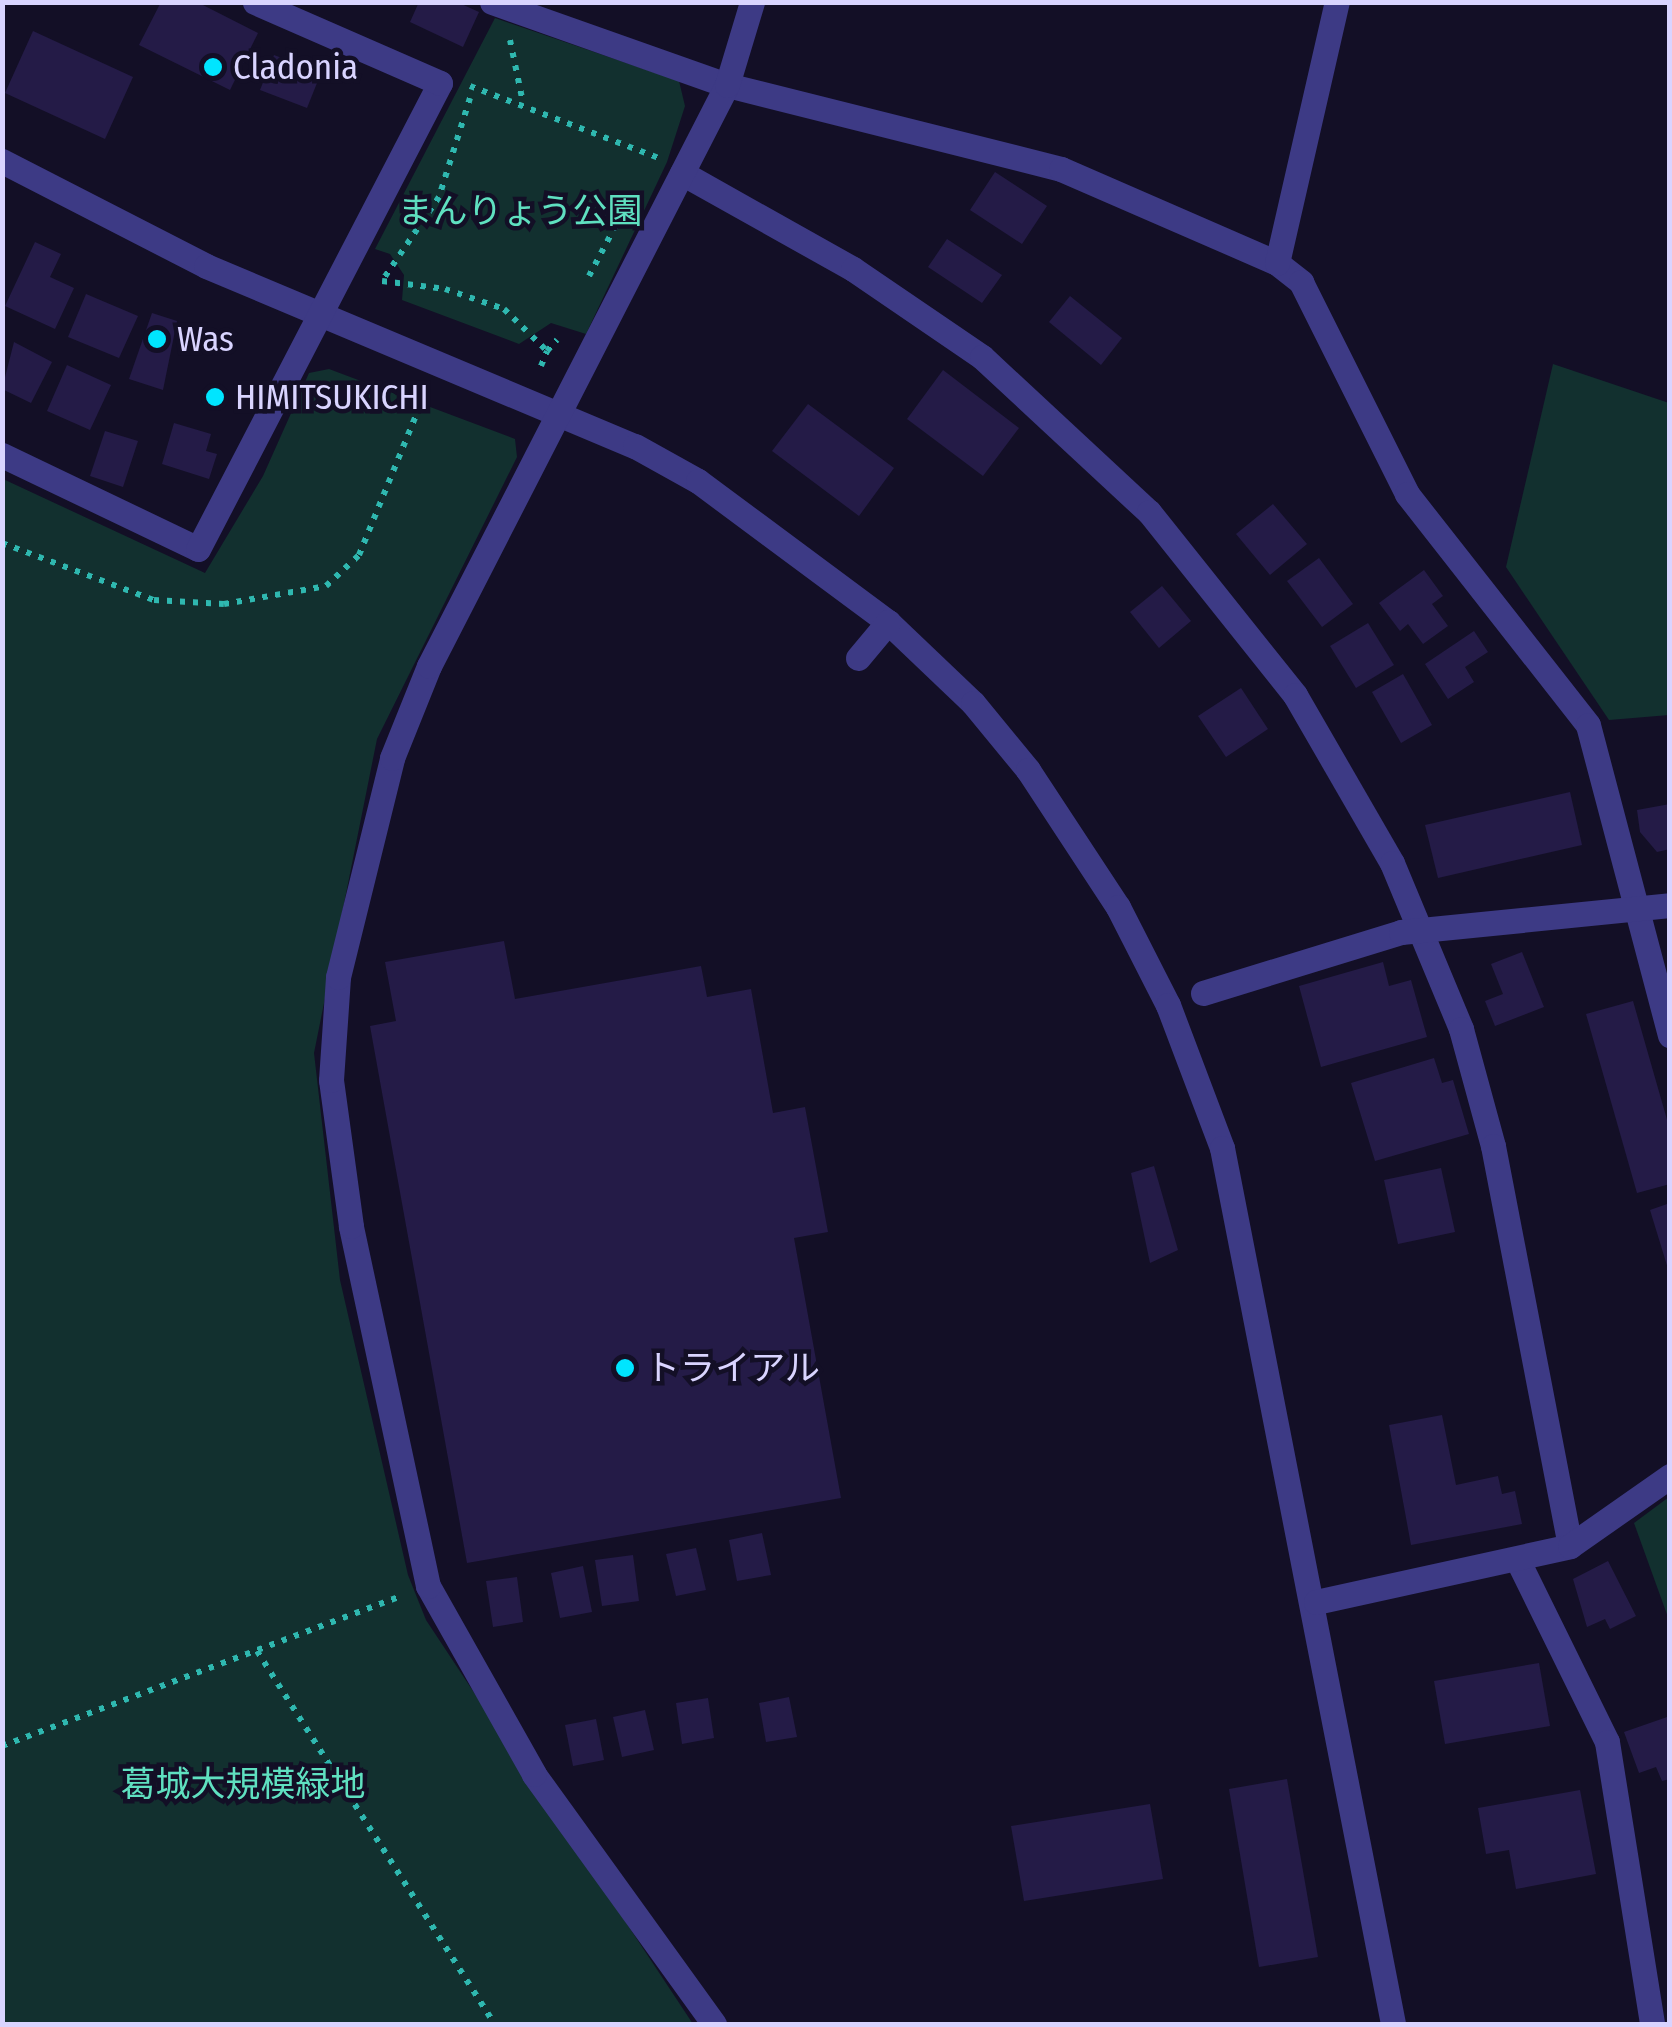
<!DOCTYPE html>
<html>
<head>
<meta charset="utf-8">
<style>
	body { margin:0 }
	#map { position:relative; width:1672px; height:2027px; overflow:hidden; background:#130f26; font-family:"Fira Sans Condensed","Noto Sans JP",sans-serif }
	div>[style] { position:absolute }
	.green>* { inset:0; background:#12302f }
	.building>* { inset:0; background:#241b47 }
	.path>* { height:6px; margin-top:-3px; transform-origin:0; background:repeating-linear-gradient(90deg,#2fb8b0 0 5px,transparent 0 13px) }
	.minor>* { height:25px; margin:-12.5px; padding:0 12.5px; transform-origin:12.5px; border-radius:12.5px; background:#3d3a85 }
	.dots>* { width:28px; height:28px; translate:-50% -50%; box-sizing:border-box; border:5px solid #130f26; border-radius:50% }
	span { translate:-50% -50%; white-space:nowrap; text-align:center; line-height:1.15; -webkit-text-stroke:9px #130f26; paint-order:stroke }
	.poi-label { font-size:35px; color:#d9d4ff }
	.left { translate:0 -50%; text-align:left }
	.park-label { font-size:35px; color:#5fe0c0 }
	.frame { position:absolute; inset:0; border:5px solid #d9d4ff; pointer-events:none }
</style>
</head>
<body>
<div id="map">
	<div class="green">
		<i style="clip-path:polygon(495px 18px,679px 81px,685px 106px,667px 162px,586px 334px,551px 323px,519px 344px,402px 300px,404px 275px,390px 254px,375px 249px)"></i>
		<i style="clip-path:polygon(1553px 364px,1669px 403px,1669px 715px,1609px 720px,1506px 567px)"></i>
		<i style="clip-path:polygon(329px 369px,515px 439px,517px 457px,377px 739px,314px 1053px,340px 1280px,408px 1575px,426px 1620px,693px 2024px,3px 2024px,3px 479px,205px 573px,263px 476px,309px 373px)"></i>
		<i style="clip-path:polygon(1669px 1497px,1669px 1620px,1634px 1523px)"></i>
	</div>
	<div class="building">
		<i style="clip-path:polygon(161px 2px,197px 2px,258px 33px,230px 90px,139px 45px)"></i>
		<i style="clip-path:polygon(419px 2px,457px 2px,479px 12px,463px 47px,410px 22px)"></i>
		<i style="clip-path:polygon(33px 31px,133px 77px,105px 139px,5px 93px)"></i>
		<i style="clip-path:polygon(274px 55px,321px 73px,307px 108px,260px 90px)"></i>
		<i style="clip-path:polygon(995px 172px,1047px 206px,1022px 244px,970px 210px)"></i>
		<i style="clip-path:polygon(947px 239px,1002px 275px,982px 303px,928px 267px)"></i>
		<i style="clip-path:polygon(35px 242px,61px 254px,50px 277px,74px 288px,55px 329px,5px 306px)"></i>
		<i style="clip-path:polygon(86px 294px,138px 316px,119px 358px,68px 337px)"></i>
		<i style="clip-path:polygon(1070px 296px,1122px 338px,1101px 365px,1049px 322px)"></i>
		<i style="clip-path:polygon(152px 313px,177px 321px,163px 390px,129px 379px)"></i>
		<i style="clip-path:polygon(14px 342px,52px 362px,31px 403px,2px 389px)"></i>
		<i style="clip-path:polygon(67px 365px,111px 385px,90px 430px,47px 411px)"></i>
		<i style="clip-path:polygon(943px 370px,1019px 428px,983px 476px,907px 419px)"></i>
		<i style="clip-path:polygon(808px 404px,894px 468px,859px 516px,772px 451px)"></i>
		<i style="clip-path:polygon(174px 423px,211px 434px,206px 451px,217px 454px,209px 479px,162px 464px)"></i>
		<i style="clip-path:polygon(105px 431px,138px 441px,123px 487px,90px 476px)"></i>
		<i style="clip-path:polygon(1273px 504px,1307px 544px,1270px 575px,1236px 534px)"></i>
		<i style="clip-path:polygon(1319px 558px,1353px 604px,1322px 627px,1287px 581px)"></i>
		<i style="clip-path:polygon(1424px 570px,1443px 596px,1432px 604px,1448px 626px,1423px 644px,1408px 624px,1400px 631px,1379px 603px)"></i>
		<i style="clip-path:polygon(1162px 586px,1191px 621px,1159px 648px,1130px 612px)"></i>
		<i style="clip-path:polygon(1368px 623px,1394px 665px,1356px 688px,1330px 646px)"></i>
		<i style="clip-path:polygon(1474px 631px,1488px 652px,1465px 667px,1474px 682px,1448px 699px,1425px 664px)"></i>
		<i style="clip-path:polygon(1403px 674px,1432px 725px,1401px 743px,1372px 692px)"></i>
		<i style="clip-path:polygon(1241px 688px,1268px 729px,1226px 757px,1198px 716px)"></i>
		<i style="clip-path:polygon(1570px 792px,1582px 845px,1438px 878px,1425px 825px)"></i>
		<i style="clip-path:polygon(1670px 804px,1670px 849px,1657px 852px,1640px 832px,1637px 810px)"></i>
		<i style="clip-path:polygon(504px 941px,515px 999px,701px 966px,707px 997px,751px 989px,773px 1113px,805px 1107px,828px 1232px,794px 1238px,841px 1498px,467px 1563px,370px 1026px,396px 1021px,385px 962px)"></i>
		<i style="clip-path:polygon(1522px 952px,1544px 1007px,1495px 1026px,1485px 1001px,1503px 994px,1491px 964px)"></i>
		<i style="clip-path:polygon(1383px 962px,1389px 986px,1411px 980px,1427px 1037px,1321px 1067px,1299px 986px)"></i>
		<i style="clip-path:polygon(1633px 1001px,1670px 1130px,1670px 1184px,1637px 1193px,1586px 1014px)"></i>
		<i style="clip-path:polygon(1434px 1058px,1442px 1083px,1453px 1080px,1469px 1134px,1375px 1161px,1351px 1083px)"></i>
		<i style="clip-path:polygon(1154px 1166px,1178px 1250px,1150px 1263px,1131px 1173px)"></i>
		<i style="clip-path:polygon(1441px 1168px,1455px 1232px,1398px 1244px,1384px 1180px)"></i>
		<i style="clip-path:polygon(1670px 1203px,1670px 1272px,1669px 1272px,1650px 1210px)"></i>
		<i style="clip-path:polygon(1442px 1415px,1456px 1485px,1498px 1476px,1502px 1494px,1515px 1491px,1522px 1524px,1411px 1545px,1389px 1425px)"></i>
		<i style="clip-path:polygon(762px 1533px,771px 1575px,737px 1581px,729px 1540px)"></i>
		<i style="clip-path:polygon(696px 1548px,706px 1590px,676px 1596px,666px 1554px)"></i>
		<i style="clip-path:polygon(633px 1555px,639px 1601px,602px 1606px,595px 1560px)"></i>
		<i style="clip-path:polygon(1608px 1561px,1636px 1616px,1610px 1629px,1605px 1619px,1587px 1627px,1573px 1579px)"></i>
		<i style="clip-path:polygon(583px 1566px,592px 1612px,560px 1618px,551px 1573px)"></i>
		<i style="clip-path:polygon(517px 1577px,523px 1622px,493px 1627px,486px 1581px)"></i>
		<i style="clip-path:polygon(1539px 1663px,1550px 1726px,1445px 1744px,1434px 1681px)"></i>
		<i style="clip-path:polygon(789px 1697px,797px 1737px,766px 1742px,759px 1703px)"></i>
		<i style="clip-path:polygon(708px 1698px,714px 1738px,682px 1744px,676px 1703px)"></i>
		<i style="clip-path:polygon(645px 1710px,654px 1750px,622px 1757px,613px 1717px)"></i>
		<i style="clip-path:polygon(1670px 1716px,1670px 1779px,1662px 1781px,1656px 1767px,1639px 1773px,1624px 1732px)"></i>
		<i style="clip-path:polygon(596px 1719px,604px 1760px,573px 1766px,565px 1725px)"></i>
		<i style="clip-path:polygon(1287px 1779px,1318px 1957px,1259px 1967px,1229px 1789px)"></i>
		<i style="clip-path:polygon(1580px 1790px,1596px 1874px,1516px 1889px,1509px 1850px,1486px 1854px,1478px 1808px)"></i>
		<i style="clip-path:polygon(1150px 1804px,1163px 1879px,1024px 1901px,1011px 1826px)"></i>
	</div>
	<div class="path">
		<i style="left:510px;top:40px;width:64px;rotate:78.3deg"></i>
		<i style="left:470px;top:86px;width:202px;rotate:20.9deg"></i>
		<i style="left:470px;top:98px;width:104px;rotate:107.4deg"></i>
		<i style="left:439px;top:197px;width:102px;rotate:124.2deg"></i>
		<i style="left:382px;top:281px;width:64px;rotate:7.2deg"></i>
		<i style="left:445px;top:289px;width:62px;rotate:18.7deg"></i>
		<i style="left:504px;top:309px;width:60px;rotate:44.3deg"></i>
		<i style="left:547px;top:351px;width:15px;rotate:-48deg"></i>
		<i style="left:589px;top:276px;width:62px;rotate:-62.2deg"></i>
		<i style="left:541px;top:366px;width:16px;rotate:-68deg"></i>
		<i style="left:2px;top:543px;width:162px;rotate:20.6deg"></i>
		<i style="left:154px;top:600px;width:70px;rotate:3.3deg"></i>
		<i style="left:224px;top:604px;width:104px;rotate:-10deg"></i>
		<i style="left:326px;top:586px;width:45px;rotate:-43.2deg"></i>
		<i style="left:359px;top:555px;width:175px;rotate:-67.8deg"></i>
		<i style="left:257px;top:1651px;width:442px;rotate:57.5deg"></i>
		<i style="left:2px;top:1746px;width:424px;rotate:-20.6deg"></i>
	</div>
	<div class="minor">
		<i style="left:492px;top:2px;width:249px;rotate:19.5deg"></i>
		<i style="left:727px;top:85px;width:344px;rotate:14.1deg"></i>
		<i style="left:1061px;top:169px;width:236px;rotate:23.5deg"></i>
		<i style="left:1277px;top:263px;width:31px;rotate:38deg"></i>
		<i style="left:1301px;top:282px;width:237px;rotate:63.4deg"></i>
		<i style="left:1407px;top:494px;width:293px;rotate:51.9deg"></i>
		<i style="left:1588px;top:725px;width:321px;rotate:75.2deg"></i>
		<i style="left:2px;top:161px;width:229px;rotate:27.2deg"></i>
		<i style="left:206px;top:266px;width:465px;rotate:22.8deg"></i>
		<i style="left:635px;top:446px;width:72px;rotate:29.1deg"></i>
		<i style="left:698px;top:481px;width:237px;rotate:36.6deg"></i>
		<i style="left:888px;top:622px;width:117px;rotate:43.6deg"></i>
		<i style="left:973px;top:703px;width:87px;rotate:50.6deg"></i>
		<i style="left:1028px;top:770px;width:164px;rotate:56.7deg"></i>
		<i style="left:1118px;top:907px;width:110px;rotate:63deg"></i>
		<i style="left:1168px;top:1005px;width:153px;rotate:69.3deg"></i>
		<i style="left:1222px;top:1148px;width:893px;rotate:78.95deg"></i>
		<i style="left:682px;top:173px;width:196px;rotate:29.3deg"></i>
		<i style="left:853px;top:269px;width:156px;rotate:34.3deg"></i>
		<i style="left:982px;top:357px;width:228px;rotate:42.9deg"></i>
		<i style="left:1149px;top:512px;width:234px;rotate:51.4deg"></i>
		<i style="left:1295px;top:695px;width:194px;rotate:60deg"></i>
		<i style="left:1392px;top:863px;width:180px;rotate:67.4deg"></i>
		<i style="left:1461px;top:1029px;width:121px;rotate:74.7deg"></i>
		<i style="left:1493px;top:1146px;width:407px;rotate:79.1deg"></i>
		<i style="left:1277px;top:263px;width:268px;rotate:-77.1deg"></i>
		<i style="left:2px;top:455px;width:217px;rotate:25.6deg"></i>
		<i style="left:198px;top:549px;width:525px;rotate:-62.56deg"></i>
		<i style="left:440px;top:83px;width:202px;rotate:-156.4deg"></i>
		<i style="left:858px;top:658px;width:47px;rotate:-50.2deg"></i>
		<i style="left:1203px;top:993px;width:207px;rotate:-17.1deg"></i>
		<i style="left:1401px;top:932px;width:270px;rotate:-5.7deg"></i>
		<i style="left:1519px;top:1563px;width:199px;rotate:63.8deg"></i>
		<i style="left:1607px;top:1742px;width:286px;rotate:80.9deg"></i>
		<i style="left:1316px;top:1602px;width:260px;rotate:-12.4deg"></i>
		<i style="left:1570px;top:1546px;width:122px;rotate:-35deg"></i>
		<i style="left:714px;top:2024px;width:308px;rotate:-125.8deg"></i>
		<i style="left:534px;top:1774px;width:216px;rotate:-119.4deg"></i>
		<i style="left:428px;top:1586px;width:368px;rotate:-102.1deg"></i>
		<i style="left:351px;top:1226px;width:147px;rotate:-97.8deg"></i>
		<i style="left:331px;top:1080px;width:103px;rotate:-86.1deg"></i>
		<i style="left:338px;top:977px;width:226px;rotate:-76.1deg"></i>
		<i style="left:392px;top:758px;width:99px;rotate:-68.1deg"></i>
		<i style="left:429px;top:666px;width:653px;rotate:-62.85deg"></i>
		<i style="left:727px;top:85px;width:87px;rotate:-73.2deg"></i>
	</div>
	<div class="dots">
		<i style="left:213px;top:67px;background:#00e5ff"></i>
		<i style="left:157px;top:339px;background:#00e5ff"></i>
		<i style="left:215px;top:397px;background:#00e5ff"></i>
		<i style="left:625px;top:1368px;background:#00e5ff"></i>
	</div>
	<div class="poi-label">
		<span class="left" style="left:233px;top:67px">Cladonia</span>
		<span class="left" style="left:177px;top:339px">Was</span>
		<span class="left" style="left:235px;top:397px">HIMITSUKICHI</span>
		<span class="left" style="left:645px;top:1368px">トライアル</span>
	</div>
	<div class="park-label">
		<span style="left:520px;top:211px">まんりょう公園</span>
		<span style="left:243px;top:1784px">葛城大規模緑地</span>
	</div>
	<div class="frame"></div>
</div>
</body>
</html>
